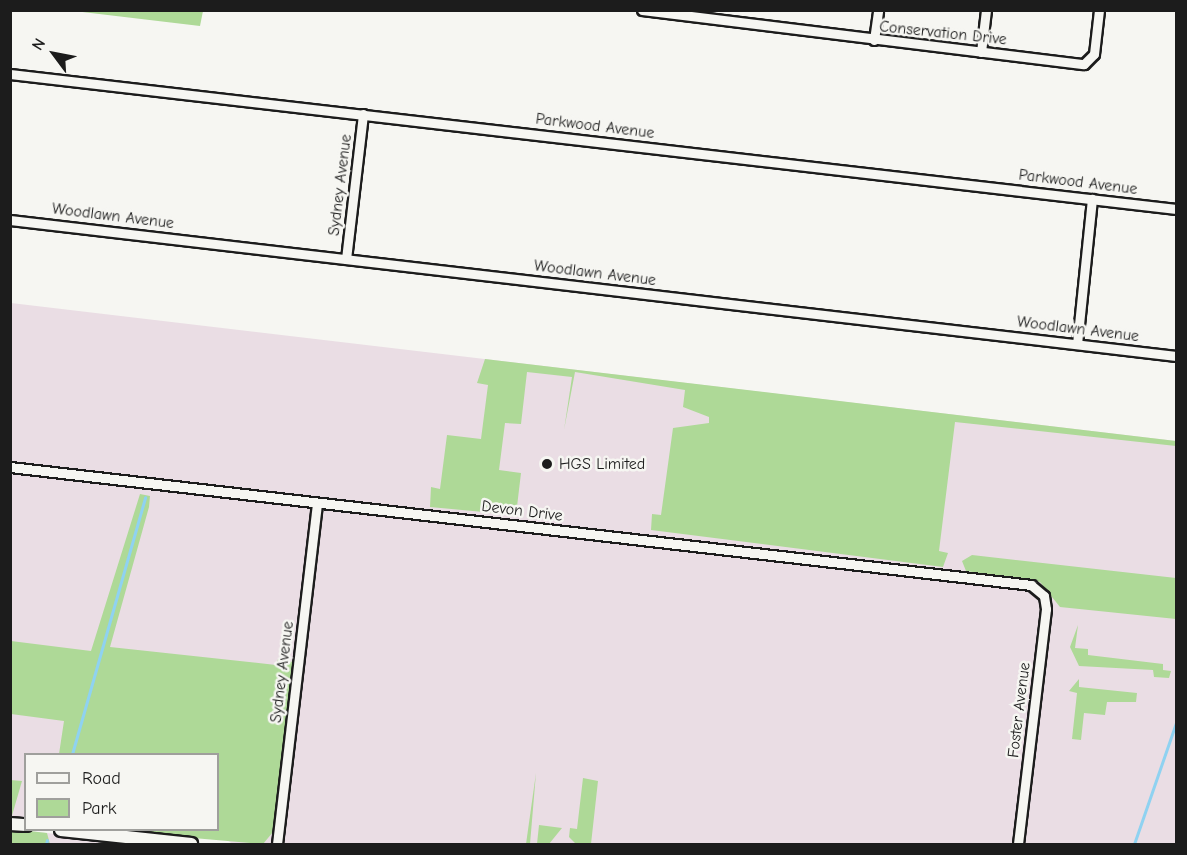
<!DOCTYPE html>
<html>
<head>
<meta charset="utf-8">
<style>
	body { margin:0 }
	#map { position:relative; width:1187px; height:855px; overflow:hidden; background:#f6f6f2; font-family:"Comic Neue",sans-serif }
	div>[style] { position:absolute }
	.built>* { inset:0; background:#eadde4 }
	.green>* { inset:0; background:#aed997 }
	.stream>* { height:3px; margin:-1.5px; padding:0 1.5px; transform-origin:1.5px; border-radius:1.5px; background:#8fd2f1 }
	.roads { filter:drop-shadow(2px 0 #1c1c1c) drop-shadow(-2px 0 #1c1c1c) drop-shadow(0 2px #1c1c1c) drop-shadow(0 -2px #1c1c1c) }
	.minor>* { height:9px; margin:-4.5px; padding:0 4.5px; transform-origin:4.5px; border-radius:4.5px; background:#f6f6f2 }
	.tertiary>* { height:12px; margin:-6px; padding:0 6px; transform-origin:6px; border-radius:6px; background:#f6f6f2 }
	.dots>* { width:16px; height:16px; translate:-50% -50%; box-sizing:border-box; border:3px solid #f6f6f2; border-radius:50% }
	span { translate:-50% -50%; white-space:nowrap; text-align:center; line-height:1.15; -webkit-text-stroke:5px #f6f6f2; paint-order:stroke }
	.street-label { font-size:16px; color:#1c1c1c }
	.poi-label { font-size:16px; color:#1c1c1c }
	.left { translate:0 -50%; text-align:left }
	.frame { position:absolute; inset:0; border:12px solid #1c1c1c; pointer-events:none }
	.legend { position:absolute; left:24px; top:753px; width:195px; height:78px; box-sizing:border-box; background:#f6f6f2; border:2px solid #9f9f9c; margin:0; padding:8px 10px; list-style:none; font-size:18px; color:#1c1c1c }
	.legend li { display:flex; align-items:center; gap:12px; height:30px }
	.legend b { width:30px; border:2px solid #9f9f9c }
	.north { position:absolute; left:24px; top:24px; width:60px; height:60px; -webkit-text-stroke:4px #f6f6f2; paint-order:stroke; rotate:302deg; font-size:16px; font-weight:700; line-height:24px; text-align:center; color:#1c1c1c }
	.north::after { content:''; display:block; margin:auto; width:21px; height:27px; background:#1c1c1c; clip-path:polygon(50% 0,100% 100%,50% 72%,0 100%) }
</style>
</head>
<body>
<div id="map">
	<div class="built">
		<i style="clip-path:polygon(11px 303px,1176px 441px,1176px 844px,232px 844px,218px 830px,218px 754px,26px 754px,25px 821px,11px 819px)"></i>
		<i style="clip-path:polygon(11px 829px,146px 844px,11px 844px)"></i>
	</div>
	<div class="green">
		<i style="clip-path:polygon(74px 11px,203px 11px,200px 26px)"></i>
		<i style="clip-path:polygon(485px 359px,1176px 441px,1176px 446px,955px 422px,939px 551px,948px 553px,943px 567px,651px 530px,652px 514px,661px 515px,673px 428px,709px 423px,709px 417px,683px 407px,685px 390px,575px 372px,564px 430px,572px 377px,527px 372px,521px 424px,505px 423px,499px 470px,521px 473px,516px 515px,430px 507px,431px 487px,440px 489px,447px 435px,481px 439px,488px 385px,477px 383px)"></i>
		<i style="clip-path:polygon(140px 494px,150px 496px,149px 507px,110px 647px,276px 665px,278px 659px,293px 662px,273px 832px,263px 844px,102px 830px,218px 830px,218px 754px,59px 754px,64px 721px,11px 714px,11px 641px,91px 651px)"></i>
		<i style="clip-path:polygon(972px 555px,1176px 578px,1176px 619px,1060px 607px,1040px 582px,966px 571px,962px 561px)"></i>
		<i style="clip-path:polygon(1078px 625px,1075px 648px,1088px 649px,1088px 655px,1163px 664px,1163px 670px,1171px 671px,1169px 678px,1154px 677px,1153px 670px,1079px 666px,1070px 647px)"></i>
		<i style="clip-path:polygon(1079px 679px,1079px 687px,1137px 693px,1136px 702px,1107px 702px,1105px 715px,1084px 713px,1081px 740px,1072px 739px,1077px 693px,1069px 691px)"></i>
		<i style="clip-path:polygon(536px 773px,530px 844px,526px 844px)"></i>
		<i style="clip-path:polygon(583px 778px,598px 781px,591px 844px,576px 844px,569px 837px,570px 828px,577px 829px)"></i>
		<i style="clip-path:polygon(10px 780px,22px 781px,11px 819px,10px 819px)"></i>
		<i style="clip-path:polygon(539px 825px,562px 828px,549px 844px,537px 844px)"></i>
		<i style="clip-path:polygon(11px 829px,47px 833px,50px 844px,11px 844px)"></i>
	</div>
	<div class="stream">
		<i style="left:72px;top:754px;width:267px;rotate:-74.1deg"></i>
		<i style="left:46px;top:844px;width:4px;rotate:-76deg"></i>
		<i style="left:1134px;top:844px;width:128px;rotate:-70.9deg"></i>
	</div>
	<div class="roads">
		<div class="minor">
			<i style="left:642px;top:10px;width:445px;rotate:7deg"></i>
			<i style="left:1084px;top:64px;width:14px;rotate:-45deg"></i>
			<i style="left:1094px;top:54px;width:44px;rotate:-83.5deg"></i>
			<i style="left:874px;top:40px;width:30px;rotate:-82deg"></i>
			<i style="left:981px;top:52px;width:42px;rotate:-83.2deg"></i>
			<i style="left:10px;top:74px;width:1174px;rotate:6.6deg"></i>
			<i style="left:10px;top:220px;width:1174px;rotate:6.65deg"></i>
			<i style="left:346px;top:259px;width:146px;rotate:-83.3deg"></i>
			<i style="left:1077px;top:344px;width:146px;rotate:-84.1deg"></i>
			<i style="left:10px;top:467px;width:1028px;rotate:6.59deg"></i>
			<i style="left:1031px;top:585px;width:17px;rotate:40deg"></i>
			<i style="left:1044px;top:596px;width:13px;rotate:81deg"></i>
			<i style="left:1046px;top:609px;width:237px;rotate:96.8deg"></i>
			<i style="left:277px;top:844px;width:343px;rotate:-83.3deg"></i>
		</div>
		<div class="tertiary">
			<i style="left:10px;top:824px;width:16px;rotate:4deg"></i>
			<i style="left:61px;top:830px;width:131px;rotate:6.1deg"></i>
		</div>
	</div>
	<div class="dots">
		<i style="left:547px;top:464px;background:#1c1c1c"></i>
	</div>
	<div class="street-label">
		<span style="left:943px;top:33px;rotate:6deg">Conservation Drive</span>
		<span style="left:595px;top:126px;rotate:7deg">Parkwood Avenue</span>
		<span style="left:1078px;top:182px;rotate:7deg">Parkwood Avenue</span>
		<span style="left:340px;top:185px;rotate:-83deg">Sydney Avenue</span>
		<span style="left:113px;top:216px;rotate:7deg">Woodlawn Avenue</span>
		<span style="left:595px;top:273px;rotate:7deg">Woodlawn Avenue</span>
		<span style="left:1078px;top:329px;rotate:7deg">Woodlawn Avenue</span>
		<span style="left:522px;top:511px;rotate:7deg">Devon Drive</span>
		<span style="left:282px;top:672px;rotate:-83deg">Sydney Avenue</span>
		<span style="left:1019px;top:710px;rotate:-83deg">Foster Avenue</span>
	</div>
	<div class="poi-label">
		<span class="left" style="left:559px;top:464px">HGS Limited</span>
	</div>
	<div class="frame"></div>
	<ul class="legend">
	<li><b style="height:8px;background:#f6f6f2"></b>Road</li>
	<li><b style="height:16px;background:#aed997"></b>Park</li>
	</ul>
	<div class="north">N</div>
</div>
</body>
</html>
